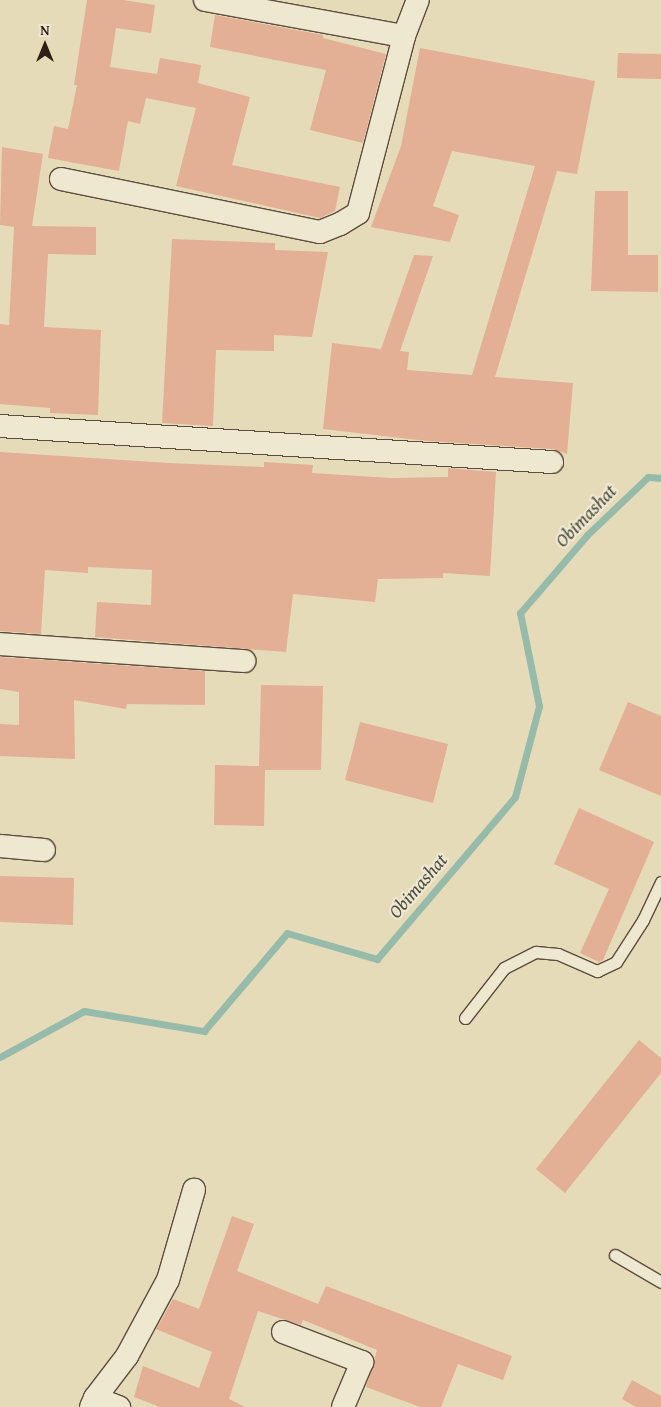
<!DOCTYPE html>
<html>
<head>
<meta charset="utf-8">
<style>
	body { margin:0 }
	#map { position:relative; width:661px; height:1407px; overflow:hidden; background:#e6dbb8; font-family:"Gentium Book Plus",serif }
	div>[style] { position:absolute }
	.stream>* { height:7px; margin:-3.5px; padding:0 3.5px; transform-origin:3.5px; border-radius:3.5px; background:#97bbaa }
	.building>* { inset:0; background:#e3af95 }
	.roads { filter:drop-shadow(1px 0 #5d4d3e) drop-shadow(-1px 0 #5d4d3e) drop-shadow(0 1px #5d4d3e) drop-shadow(0 -1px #5d4d3e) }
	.service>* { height:11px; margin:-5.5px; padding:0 5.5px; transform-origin:5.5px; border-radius:5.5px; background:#efe8d1 }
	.minor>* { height:22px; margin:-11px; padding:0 11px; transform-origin:11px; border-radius:11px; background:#efe8d1 }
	span { translate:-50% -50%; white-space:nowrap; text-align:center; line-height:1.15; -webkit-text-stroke:4.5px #efe8d1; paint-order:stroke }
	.water-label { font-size:19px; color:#4e4d42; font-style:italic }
	.north { position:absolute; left:20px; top:20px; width:50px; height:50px; -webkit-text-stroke:4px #efe8d1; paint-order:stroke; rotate:0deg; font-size:14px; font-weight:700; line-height:20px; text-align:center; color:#2f1e15 }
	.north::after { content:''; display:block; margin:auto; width:18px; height:22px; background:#2f1e15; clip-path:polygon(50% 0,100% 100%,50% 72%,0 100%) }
</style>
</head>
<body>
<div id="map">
	<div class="stream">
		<i style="left:0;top:1057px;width:96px;rotate:-28.7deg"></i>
		<i style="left:84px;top:1011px;width:122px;rotate:9.5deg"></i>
		<i style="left:204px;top:1031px;width:128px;rotate:-49.7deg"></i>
		<i style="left:287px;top:933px;width:94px;rotate:16.1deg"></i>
		<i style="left:377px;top:959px;width:213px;rotate:-49.6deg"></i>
		<i style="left:515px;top:797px;width:94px;rotate:-75.2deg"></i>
		<i style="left:539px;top:706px;width:95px;rotate:-101.5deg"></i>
		<i style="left:520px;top:613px;width:103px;rotate:-49.3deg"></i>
		<i style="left:587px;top:535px;width:84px;rotate:-43.6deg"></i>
		<i style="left:648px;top:477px;width:13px;rotate:4deg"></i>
	</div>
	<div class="building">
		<i style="clip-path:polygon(87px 0,123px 0,155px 5px,151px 33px,116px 28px,110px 67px,157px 74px,160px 58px,201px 65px,198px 83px,250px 97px,232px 165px,340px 187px,335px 211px,320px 218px,176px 186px,196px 108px,146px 98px,140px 124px,128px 121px,119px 171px,48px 158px,54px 126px,68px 129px,77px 85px,74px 85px)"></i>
		<i style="clip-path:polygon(215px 15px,323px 35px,323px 38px,386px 54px,363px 143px,310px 130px,326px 70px,210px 47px)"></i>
		<i style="clip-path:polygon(420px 48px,595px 81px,577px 174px,557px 171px,495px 377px,573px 383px,567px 454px,553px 449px,427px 441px,323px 429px,332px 343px,381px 349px,414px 255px,433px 256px,400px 351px,409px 352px,407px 370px,472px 375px,535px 166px,452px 151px,433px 206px,459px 215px,450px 242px,371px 227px,401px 146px)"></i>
		<i style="clip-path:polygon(618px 53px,661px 54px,661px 79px,617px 78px)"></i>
		<i style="clip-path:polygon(2px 147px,43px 154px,32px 226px,96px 227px,96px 255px,48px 254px,44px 327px,101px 330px,98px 415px,50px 413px,50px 408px,0 404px,0 324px,9px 325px,14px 227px,0 225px)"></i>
		<i style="clip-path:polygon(595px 191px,628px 191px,628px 255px,658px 255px,658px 292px,591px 291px)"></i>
		<i style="clip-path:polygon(172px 239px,275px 243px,275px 250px,328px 252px,312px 337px,274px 335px,274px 351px,216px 350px,213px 426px,162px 423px)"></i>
		<i style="clip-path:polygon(0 452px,169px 463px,264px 467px,264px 462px,313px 465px,312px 473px,391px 478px,448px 477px,448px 468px,496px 472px,490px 576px,443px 573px,443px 578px,378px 579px,375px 602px,293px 594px,286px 652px,95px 637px,97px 602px,151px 605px,152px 570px,88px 567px,88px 573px,45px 570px,41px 634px,0 631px)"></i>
		<i style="clip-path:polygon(0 657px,205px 671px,205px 705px,127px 704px,126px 709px,74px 700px,75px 759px,0 756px,0 724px,19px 725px,19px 692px,0 689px)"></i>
		<i style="clip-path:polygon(261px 685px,323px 686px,321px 770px,265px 770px,264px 826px,214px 825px,215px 765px,259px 766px)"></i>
		<i style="clip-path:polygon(628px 702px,661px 716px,661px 796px,599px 770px)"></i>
		<i style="clip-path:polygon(360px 722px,448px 744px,433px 803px,345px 780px)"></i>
		<i style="clip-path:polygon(579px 808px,654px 842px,603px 960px,599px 962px,580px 953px,609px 889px,554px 864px)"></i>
		<i style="clip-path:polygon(0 876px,74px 878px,73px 925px,0 922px)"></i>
		<i style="clip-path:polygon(639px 1040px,661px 1058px,661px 1073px,565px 1193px,536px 1169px)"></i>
		<i style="clip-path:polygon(232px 1216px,254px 1224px,237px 1271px,318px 1304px,326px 1286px,512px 1356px,503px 1380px,458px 1364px,441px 1407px,420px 1407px,366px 1387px,377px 1350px,303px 1320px,301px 1325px,258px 1311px,229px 1399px,245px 1407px,160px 1407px,134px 1397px,143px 1366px,199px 1388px,212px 1352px,156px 1329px,173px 1299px,199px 1309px)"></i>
		<i style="clip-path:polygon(632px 1380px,661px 1396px,661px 1407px,636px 1407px,622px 1399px)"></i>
	</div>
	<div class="roads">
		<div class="service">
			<i style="left:465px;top:1018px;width:63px;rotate:-52deg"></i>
			<i style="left:504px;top:968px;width:36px;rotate:-27deg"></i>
			<i style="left:536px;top:952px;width:22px;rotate:5deg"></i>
			<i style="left:558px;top:954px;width:43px;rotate:23.6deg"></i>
			<i style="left:597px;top:971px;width:21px;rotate:-25deg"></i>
			<i style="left:616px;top:962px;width:50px;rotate:-57.3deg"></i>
			<i style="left:643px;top:920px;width:42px;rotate:-64.7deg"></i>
			<i style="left:615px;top:1255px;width:53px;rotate:30.4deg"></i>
		</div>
		<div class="minor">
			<i style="left:205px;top:0;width:202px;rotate:10.3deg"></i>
			<i style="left:61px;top:179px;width:264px;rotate:11.6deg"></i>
			<i style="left:320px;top:232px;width:22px;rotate:-22deg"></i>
			<i style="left:340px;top:224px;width:21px;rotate:-31deg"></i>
			<i style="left:358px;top:213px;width:183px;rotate:-75.4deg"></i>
			<i style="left:404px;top:36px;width:39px;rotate:-69deg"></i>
			<i style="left:0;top:426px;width:553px;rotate:3.73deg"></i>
			<i style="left:0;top:644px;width:245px;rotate:4deg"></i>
			<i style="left:0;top:846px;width:44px;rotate:5.2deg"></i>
			<i style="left:283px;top:1332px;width:85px;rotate:20.8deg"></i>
			<i style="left:362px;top:1362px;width:49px;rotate:112.9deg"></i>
			<i style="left:95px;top:1398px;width:53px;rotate:-52.7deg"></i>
			<i style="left:127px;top:1356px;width:86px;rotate:-61.7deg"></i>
			<i style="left:168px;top:1280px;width:94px;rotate:-73.9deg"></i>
			<i style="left:91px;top:1407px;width:10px;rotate:-66deg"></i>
			<i style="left:95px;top:1398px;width:26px;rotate:21deg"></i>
		</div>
	</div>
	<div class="water-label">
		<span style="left:586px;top:516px;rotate:-46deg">Obimashat</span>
		<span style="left:418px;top:886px;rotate:-49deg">Obimashat</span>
	</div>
	<div class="north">N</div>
</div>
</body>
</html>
